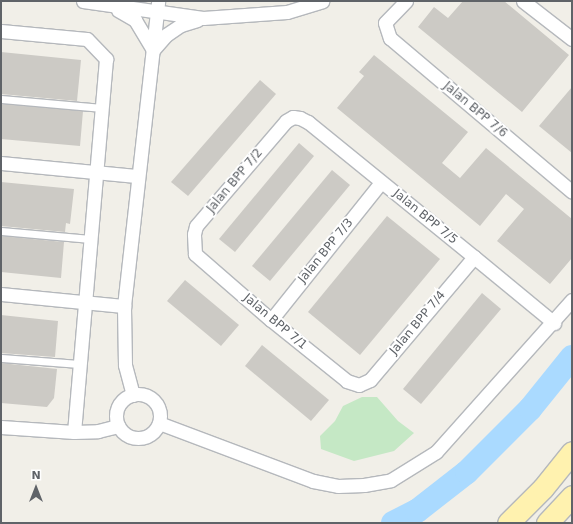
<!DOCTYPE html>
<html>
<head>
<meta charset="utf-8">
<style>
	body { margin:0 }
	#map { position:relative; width:573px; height:524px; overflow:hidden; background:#f1efe8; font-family:"DejaVu Sans",sans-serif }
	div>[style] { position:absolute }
	.green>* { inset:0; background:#c5e8c5 }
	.river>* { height:24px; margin:-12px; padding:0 12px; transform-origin:12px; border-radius:12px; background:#aadaff }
	.building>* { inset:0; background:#cccac5 }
	.roads { filter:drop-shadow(1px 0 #b5b8bc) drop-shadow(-1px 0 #b5b8bc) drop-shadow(0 1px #b5b8bc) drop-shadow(0 -1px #b5b8bc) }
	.service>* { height:7px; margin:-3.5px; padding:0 3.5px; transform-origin:3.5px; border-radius:3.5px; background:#fff }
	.minor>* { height:13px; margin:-6.5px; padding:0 6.5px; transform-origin:6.5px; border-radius:6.5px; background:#fff }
	.minor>.ring { margin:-6.5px; padding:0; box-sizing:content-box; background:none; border:13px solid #fff; border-radius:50% }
	.primary>* { height:21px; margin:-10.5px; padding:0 10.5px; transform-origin:10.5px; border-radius:10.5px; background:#fff2af }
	span { translate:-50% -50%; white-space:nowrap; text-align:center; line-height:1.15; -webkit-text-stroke:4px #fff; paint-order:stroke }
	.street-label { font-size:12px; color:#5f6368 }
	.frame { position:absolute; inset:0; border:2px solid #5f6368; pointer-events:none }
	.north { position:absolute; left:16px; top:468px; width:40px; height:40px; -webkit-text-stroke:3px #fff; paint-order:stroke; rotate:0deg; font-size:11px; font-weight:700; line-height:16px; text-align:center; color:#5f6368 }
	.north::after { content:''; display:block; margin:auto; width:14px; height:18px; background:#5f6368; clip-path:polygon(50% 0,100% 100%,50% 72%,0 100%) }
</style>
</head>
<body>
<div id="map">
	<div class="green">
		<i style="clip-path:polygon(362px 397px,377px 397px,398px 421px,414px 433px,394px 451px,354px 461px,321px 449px,320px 436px,335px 421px,343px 406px)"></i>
	</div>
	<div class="river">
		<i style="left:393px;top:523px;width:27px;rotate:-27deg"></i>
		<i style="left:417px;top:511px;width:63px;rotate:-38deg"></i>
		<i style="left:467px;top:472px;width:89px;rotate:-45deg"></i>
		<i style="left:530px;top:409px;width:67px;rotate:-51.1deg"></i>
	</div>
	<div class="building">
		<i style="clip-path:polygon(463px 1px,504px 1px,569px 55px,522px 112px,418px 27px,434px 7px,448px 18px)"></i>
		<i style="clip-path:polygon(1px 52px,81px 60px,77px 101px,1px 94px)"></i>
		<i style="clip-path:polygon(374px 55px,468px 132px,442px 163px,460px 178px,486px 148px,572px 219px,572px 258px,550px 284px,497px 241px,524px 209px,506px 194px,480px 226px,337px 108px,364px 76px,359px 72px)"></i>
		<i style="clip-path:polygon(260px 80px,276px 94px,188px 196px,171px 182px)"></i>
		<i style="clip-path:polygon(572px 87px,572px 153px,539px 126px)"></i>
		<i style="clip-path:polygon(1px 104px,83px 111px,80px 146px,1px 139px)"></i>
		<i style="clip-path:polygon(299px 143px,314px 156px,235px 252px,219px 239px)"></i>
		<i style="clip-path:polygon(332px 170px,350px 185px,270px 281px,252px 266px)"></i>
		<i style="clip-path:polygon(1px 182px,74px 189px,70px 224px,66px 223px,65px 232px,1px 226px)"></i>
		<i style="clip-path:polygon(387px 216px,440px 259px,360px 355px,308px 312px)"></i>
		<i style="clip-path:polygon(1px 236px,64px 242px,61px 278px,1px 272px)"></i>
		<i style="clip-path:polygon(185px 280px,239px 325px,221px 346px,167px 301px)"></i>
		<i style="clip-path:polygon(482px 293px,501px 309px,421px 404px,403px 389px)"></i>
		<i style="clip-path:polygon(1px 315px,58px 321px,55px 357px,1px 353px)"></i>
		<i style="clip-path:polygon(262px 345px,329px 400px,311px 421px,245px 366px)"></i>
		<i style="clip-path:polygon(1px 363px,57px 369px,54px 398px,47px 407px,1px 403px)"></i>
	</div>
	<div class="roads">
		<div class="service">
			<i style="left:1px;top:99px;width:101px;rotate:5.1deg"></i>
			<i style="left:1px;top:231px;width:89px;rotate:5.1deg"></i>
			<i style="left:1px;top:358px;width:78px;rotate:4.4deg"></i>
		</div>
		<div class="minor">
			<i style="left:83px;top:1px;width:121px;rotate:8.1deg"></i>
			<i style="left:203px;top:18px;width:84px;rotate:-4.1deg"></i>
			<i style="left:287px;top:12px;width:37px;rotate:-17deg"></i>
			<i style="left:406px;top:1px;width:30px;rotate:134deg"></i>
			<i style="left:385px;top:23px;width:16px;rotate:72deg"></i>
			<i style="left:390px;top:38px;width:238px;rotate:40.2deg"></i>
			<i style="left:523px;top:1px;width:62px;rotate:37.8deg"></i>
			<i style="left:118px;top:10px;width:20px;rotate:30deg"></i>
			<i style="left:135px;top:20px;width:35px;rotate:59deg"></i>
			<i style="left:1px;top:31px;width:86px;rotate:5.3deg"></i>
			<i style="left:87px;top:39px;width:28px;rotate:46deg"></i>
			<i style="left:106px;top:59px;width:374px;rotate:94.9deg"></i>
			<i style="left:153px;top:50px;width:20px;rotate:-49deg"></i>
			<i style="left:166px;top:35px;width:18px;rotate:-34deg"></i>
			<i style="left:181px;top:25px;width:17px;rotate:-17deg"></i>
			<i style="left:1px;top:163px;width:137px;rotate:5.5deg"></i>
			<i style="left:474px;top:257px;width:161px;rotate:130.2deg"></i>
			<i style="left:370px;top:380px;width:12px;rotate:156deg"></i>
			<i style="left:359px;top:385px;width:13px;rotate:-162deg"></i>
			<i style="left:347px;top:381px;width:97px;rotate:-141.2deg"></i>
			<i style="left:271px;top:320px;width:101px;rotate:-139deg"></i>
			<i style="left:195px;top:254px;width:20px;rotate:-93deg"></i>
			<i style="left:194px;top:234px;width:8px;rotate:-76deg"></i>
			<i style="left:196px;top:226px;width:138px;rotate:-49.4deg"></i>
			<i style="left:286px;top:121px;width:8px;rotate:-30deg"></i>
			<i style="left:293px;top:117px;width:7px;rotate:8deg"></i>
			<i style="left:300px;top:118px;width:9px;rotate:27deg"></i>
			<i style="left:308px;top:122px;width:214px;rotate:39.1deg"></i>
			<i style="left:474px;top:257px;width:104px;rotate:39.5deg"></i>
			<i style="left:1px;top:294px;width:124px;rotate:5.6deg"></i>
			<i style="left:271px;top:320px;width:176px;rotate:-51.4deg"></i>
			<i class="ring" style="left:116px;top:394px;width:31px;height:31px"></i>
			<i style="left:133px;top:395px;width:31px;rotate:-105deg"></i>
			<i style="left:125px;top:365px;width:59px;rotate:-91deg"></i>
			<i style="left:124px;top:306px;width:307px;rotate:-83.6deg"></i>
			<i style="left:159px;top:423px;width:165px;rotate:20.6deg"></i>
			<i style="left:313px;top:481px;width:25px;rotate:11deg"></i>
			<i style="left:338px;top:486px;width:26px;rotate:-2deg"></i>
			<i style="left:364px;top:485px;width:27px;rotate:-10deg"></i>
			<i style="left:391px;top:480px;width:53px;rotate:-31.9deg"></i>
			<i style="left:436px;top:452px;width:204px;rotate:-48.2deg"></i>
			<i style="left:1px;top:427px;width:73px;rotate:3.9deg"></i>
			<i style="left:74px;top:432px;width:24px;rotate:-2deg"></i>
			<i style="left:98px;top:431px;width:21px;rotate:-14deg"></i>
		</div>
		<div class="primary">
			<i style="left:508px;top:523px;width:49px;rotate:-45deg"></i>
			<i style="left:543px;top:488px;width:46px;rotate:-51.1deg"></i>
			<i style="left:547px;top:523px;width:37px;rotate:-47deg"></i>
		</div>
	</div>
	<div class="street-label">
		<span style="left:475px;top:110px;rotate:40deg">Jalan BPP 7/6</span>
		<span style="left:235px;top:181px;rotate:-50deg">Jalan BPP 7/2</span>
		<span style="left:425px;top:217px;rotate:39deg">Jalan BPP 7/5</span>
		<span style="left:326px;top:251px;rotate:-51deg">Jalan BPP 7/3</span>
		<span style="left:275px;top:322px;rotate:40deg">Jalan BPP 7/1</span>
		<span style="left:418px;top:323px;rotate:-50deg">Jalan BPP 7/4</span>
	</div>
	<div class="frame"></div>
	<div class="north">N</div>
</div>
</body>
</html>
